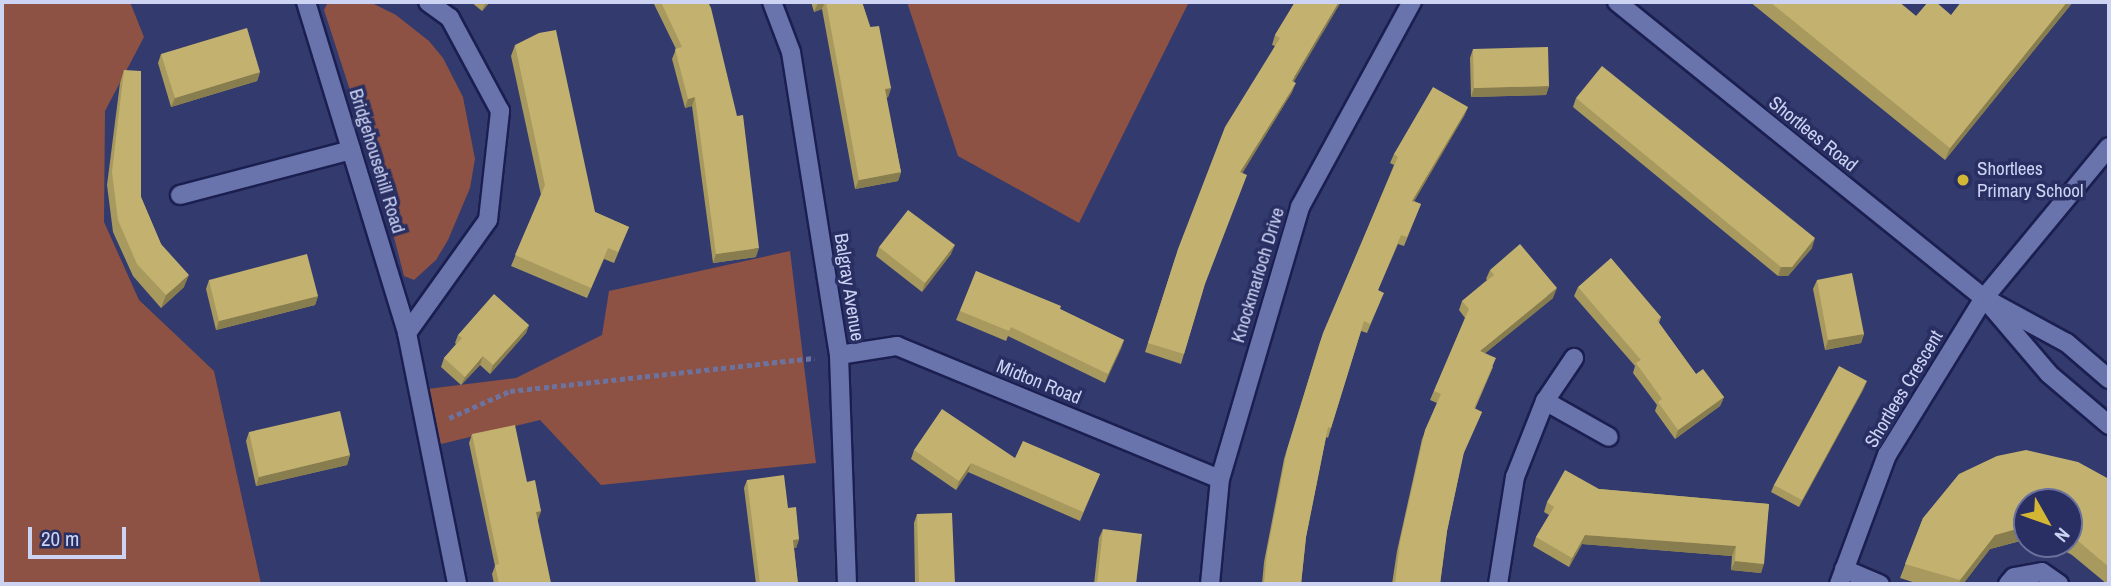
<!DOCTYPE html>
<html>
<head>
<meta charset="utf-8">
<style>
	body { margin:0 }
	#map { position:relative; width:2111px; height:586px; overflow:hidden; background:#333a6d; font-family:"Archivo Narrow",sans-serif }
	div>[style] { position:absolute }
	.green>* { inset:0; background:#8d5243 }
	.path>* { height:4.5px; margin-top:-2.25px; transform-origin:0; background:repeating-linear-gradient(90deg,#6c739f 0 5px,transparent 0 8.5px) }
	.roads { filter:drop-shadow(2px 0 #1b1f50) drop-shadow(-2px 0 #1b1f50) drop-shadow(0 2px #1b1f50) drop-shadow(0 -2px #1b1f50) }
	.minor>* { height:18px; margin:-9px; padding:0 9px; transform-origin:9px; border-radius:9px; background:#6974ad }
	.wall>* { inset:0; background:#a8995f }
	.shaded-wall>* { inset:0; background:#887d4e }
	.building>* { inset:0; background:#c3b26f }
	.dots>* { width:19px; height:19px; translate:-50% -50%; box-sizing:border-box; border:4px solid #292f62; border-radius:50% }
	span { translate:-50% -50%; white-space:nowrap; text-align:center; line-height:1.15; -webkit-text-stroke:7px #292f62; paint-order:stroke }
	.street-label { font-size:19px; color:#ccd3f3 }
	.poi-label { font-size:19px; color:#ccd3f3 }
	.left { translate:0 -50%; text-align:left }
	.frame { position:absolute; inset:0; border:4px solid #ccd3f3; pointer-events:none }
	.north { position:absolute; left:2013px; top:488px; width:70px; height:70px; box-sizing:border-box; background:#292f62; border:2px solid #6a719c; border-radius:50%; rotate:130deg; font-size:19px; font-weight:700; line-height:28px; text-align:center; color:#ccd3f3 }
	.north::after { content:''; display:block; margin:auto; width:24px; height:32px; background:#d4b635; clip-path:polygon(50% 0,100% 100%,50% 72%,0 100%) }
	.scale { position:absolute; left:28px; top:527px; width:98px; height:32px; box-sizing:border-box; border:4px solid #ccd3f3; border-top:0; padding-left:9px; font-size:21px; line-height:24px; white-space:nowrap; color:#ccd3f3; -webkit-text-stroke:5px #292f62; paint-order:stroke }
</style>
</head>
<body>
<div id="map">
	<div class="green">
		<i style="clip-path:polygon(2px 2px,130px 2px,144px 37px,105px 111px,104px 222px,139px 300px,214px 371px,261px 584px,2px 584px)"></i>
		<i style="clip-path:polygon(328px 2px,370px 2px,396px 15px,429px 41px,443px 58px,463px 97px,475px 159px,470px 188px,448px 240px,436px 260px,414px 280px,404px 276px,380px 183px,324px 10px)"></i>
		<i style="clip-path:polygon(907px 2px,1189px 2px,1079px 223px,958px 156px)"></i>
		<i style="clip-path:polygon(790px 251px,816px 463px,601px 485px,540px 420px,437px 445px,427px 389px,516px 378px,602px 335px,609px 291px)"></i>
	</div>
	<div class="path">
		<i style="left:449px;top:418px;width:67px;rotate:-23.9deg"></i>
		<i style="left:510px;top:391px;width:306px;rotate:-6.2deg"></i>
	</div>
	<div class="roads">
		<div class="minor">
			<i style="left:306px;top:2px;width:346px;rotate:73deg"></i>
			<i style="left:407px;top:333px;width:256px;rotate:78.7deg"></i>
			<i style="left:772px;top:2px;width:53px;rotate:69.2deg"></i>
			<i style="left:791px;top:52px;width:307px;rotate:81deg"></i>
			<i style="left:839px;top:355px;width:229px;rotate:88deg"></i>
			<i style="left:1617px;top:2px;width:471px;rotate:38.9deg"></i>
			<i style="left:1984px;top:298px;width:94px;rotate:28.5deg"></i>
			<i style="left:2067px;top:343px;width:55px;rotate:40.6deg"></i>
			<i style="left:180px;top:195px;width:177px;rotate:-14.7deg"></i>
			<i style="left:1991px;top:306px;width:89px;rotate:49.5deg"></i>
			<i style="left:2049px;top:374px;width:79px;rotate:40.4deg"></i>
			<i style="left:407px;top:333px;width:139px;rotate:-54.4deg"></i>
			<i style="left:488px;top:220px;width:110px;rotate:-83.7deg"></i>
			<i style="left:500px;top:111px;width:106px;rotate:-118.3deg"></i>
			<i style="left:450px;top:18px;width:27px;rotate:-144deg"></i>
			<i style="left:839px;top:355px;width:59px;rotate:-8.8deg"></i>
			<i style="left:897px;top:346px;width:349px;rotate:22.4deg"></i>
			<i style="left:1545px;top:401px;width:73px;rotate:29.4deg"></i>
			<i style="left:1844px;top:569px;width:39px;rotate:23deg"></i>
			<i style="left:1210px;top:584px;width:105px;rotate:-84.6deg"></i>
			<i style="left:1220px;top:479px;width:284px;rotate:-73.6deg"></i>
			<i style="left:1300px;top:207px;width:234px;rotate:-61.4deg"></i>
			<i style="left:1498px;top:584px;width:108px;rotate:-81deg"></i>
			<i style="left:1515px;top:477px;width:82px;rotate:-68.5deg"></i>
			<i style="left:1545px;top:401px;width:52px;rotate:-56deg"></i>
			<i style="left:1839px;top:584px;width:138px;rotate:-69.6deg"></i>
			<i style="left:1887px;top:455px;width:185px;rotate:-58.3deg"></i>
			<i style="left:1984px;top:298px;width:196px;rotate:-50.4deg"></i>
			<i style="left:2008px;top:584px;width:9px;rotate:-49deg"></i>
			<i style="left:2014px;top:577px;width:28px;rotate:-10deg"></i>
			<i style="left:2042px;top:572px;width:21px;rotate:35deg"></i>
		</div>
	</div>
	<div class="wall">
		<i style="clip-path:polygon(471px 2px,490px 2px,482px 11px)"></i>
		<i style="clip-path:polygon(653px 2px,708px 2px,756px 257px,713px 263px,692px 106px,685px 108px,672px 59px,676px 49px)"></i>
		<i style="clip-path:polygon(811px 2px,862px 2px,891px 88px,888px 97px,886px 98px,901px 172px,898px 181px,855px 189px,822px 9px,814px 12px)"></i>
		<i style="clip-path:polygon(1295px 2px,1294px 82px,1292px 92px,1242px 173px,1204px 286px,1181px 364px,1145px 352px,1175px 259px,1275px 46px,1272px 45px,1275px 35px)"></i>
		<i style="clip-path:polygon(1750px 2px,1899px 2px,1916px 16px,1951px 15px,2073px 2px,1945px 160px)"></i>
		<i style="clip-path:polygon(515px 45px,595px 212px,629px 227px,614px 263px,604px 259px,587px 298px,511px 266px,541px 195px,511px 56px)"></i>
		<i style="clip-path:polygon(1473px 49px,1549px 86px,1546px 95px,1471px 97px,1470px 58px)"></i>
		<i style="clip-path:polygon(161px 54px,260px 72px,257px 81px,171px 107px,158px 63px)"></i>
		<i style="clip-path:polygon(124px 70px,141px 197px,161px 244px,184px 287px,161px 308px,133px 276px,113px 232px,107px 185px,120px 83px)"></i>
		<i style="clip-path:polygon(1576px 98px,1812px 248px,1788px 276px,1778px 276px,1573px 107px)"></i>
		<i style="clip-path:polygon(1468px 107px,1464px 116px,1414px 201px,1421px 204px,1404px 246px,1398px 244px,1378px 290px,1380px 302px,1367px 333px,1361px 331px,1331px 428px,1328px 438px,1326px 437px,1306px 537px,1301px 584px,1262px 584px,1264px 562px,1284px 459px,1320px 342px,1394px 165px,1390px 163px,1394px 154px)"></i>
		<i style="clip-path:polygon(879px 247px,951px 254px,922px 292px,876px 256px)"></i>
		<i style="clip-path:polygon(1490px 270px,1553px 298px,1485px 353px,1493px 367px,1475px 409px,1482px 412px,1463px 455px,1447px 531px,1440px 584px,1392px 584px,1397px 551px,1422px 439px,1437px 403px,1430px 400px,1465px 318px,1459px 310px,1462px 301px,1487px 280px,1486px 279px)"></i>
		<i style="clip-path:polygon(976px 271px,1060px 309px,1124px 340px,1105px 383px,1008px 336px,1006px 341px,956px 320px)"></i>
		<i style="clip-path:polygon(209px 280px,318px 296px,315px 305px,216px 330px,206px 289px)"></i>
		<i style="clip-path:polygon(1817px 280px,1864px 334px,1861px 343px,1825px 350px,1813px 289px)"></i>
		<i style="clip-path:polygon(1578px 287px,1661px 317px,1659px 323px,1696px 374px,1724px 397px,1720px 406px,1675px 439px,1655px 411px,1657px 405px,1633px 373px,1635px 366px,1574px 296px)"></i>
		<i style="clip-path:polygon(529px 325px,526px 333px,490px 374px,480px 365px,461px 385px,441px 367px,444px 358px,456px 344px,455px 343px,458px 335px)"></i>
		<i style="clip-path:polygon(1864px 388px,1799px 507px,1771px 492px,1774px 485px)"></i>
		<i style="clip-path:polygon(249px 432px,350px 455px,347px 465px,256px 486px,246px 441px)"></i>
		<i style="clip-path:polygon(472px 434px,527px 482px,541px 511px,537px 520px,550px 584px,494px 584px,492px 574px,495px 566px,469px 443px)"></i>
		<i style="clip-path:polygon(914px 450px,1015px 458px,1100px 474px,1080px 521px,968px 472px,956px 490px,911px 459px)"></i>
		<i style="clip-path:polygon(2109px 479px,2109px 584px,2107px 584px,2072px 555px,2052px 544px,2069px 544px,2069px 502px,2024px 540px,1990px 549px,1963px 584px,1919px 584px,1900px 578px,1923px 518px)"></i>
		<i style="clip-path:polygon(747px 480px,788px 508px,799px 539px,796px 548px,794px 548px,798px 584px,756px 584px,744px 488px)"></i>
		<i style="clip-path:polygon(1599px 489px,1769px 504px,1761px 573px,1731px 570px,1732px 556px,1582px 544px,1569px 567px,1533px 546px,1536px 537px,1549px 515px,1544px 512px,1547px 502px)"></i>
		<i style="clip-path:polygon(917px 514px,955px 584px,915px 584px,914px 523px)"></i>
		<i style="clip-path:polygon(1103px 529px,1136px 584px,1094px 584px,1099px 538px)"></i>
	</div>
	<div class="shaded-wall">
		<i style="clip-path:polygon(486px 2px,490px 2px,482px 11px)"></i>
		<i style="clip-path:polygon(820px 2px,825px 2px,822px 9px,814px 12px,818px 3px)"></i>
		<i style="clip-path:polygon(1339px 2px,1341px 2px,1289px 90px,1292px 81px)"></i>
		<i style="clip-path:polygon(2067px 2px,2073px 2px,1945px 160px,1950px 148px)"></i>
		<i style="clip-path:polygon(260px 72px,257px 81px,171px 107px,175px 98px)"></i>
		<i style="clip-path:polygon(1296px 83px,1292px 92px,1237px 182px,1240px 172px)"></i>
		<i style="clip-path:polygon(1549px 86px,1546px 95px,1471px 97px,1474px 88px)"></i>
		<i style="clip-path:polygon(891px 88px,888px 97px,881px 99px,885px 89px)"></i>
		<i style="clip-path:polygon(695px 97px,692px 106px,685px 108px,688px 99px)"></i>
		<i style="clip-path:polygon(1468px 107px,1464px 116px,1409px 210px,1412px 201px)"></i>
		<i style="clip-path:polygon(901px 172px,898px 181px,855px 189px,859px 180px)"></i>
		<i style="clip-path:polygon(1815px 238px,1812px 248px,1788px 276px,1778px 276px,1781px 267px)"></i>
		<i style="clip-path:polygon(955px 245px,951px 254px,922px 292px,925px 283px)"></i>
		<i style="clip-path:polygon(759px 248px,756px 257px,713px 263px,716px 254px)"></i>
		<i style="clip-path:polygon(189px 275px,184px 287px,161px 308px,166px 295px)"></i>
		<i style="clip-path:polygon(1557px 288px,1553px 298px,1477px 360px,1480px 351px)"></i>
		<i style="clip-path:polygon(318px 296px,315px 305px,216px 330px,219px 321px)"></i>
		<i style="clip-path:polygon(529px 325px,526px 333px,490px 374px,493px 365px)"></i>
		<i style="clip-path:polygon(1864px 334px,1861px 343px,1825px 350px,1828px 340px)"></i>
		<i style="clip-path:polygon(1124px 340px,1121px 349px,1105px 383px,1108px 374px)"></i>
		<i style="clip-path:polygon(483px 356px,480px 365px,461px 385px,465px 377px)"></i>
		<i style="clip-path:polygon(1867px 381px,1864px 388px,1799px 507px,1802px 500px)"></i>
		<i style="clip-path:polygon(1724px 397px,1720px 406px,1675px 439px,1678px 430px)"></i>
		<i style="clip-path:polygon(350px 455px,347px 465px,256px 486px,259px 477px)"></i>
		<i style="clip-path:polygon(971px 463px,968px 472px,956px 490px,959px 481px)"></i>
		<i style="clip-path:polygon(541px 511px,538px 520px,533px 521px,536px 512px)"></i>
		<i style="clip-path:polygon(2027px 526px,2027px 540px,2024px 540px,1990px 549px,1963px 584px,1959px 584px,1960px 580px,1995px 535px)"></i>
		<i style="clip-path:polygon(1585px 535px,1736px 546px,1732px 556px,1582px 544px,1569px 567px,1572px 558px)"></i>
		<i style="clip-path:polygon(799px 539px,796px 548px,790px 548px,793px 540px)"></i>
		<i style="clip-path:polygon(1735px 561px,1764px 564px,1761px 573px,1731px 570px)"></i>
	</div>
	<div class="building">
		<i style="clip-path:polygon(661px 2px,708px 2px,711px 8px,737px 116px,743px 115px,759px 248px,716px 254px,695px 97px,688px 99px,675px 49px,682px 47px)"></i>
		<i style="clip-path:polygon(826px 2px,862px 2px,870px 27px,879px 26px,891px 88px,885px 89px,901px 172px,859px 180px)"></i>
		<i style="clip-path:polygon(1295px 2px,1339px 2px,1292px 81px,1296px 83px,1240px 172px,1247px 175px,1205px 284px,1184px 354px,1148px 343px,1178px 249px,1225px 127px,1280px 38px,1275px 35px)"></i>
		<i style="clip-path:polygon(1770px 2px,1899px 2px,1916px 16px,1928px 2px,1936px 2px,1951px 15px,1961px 2px,2067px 2px,1950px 148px)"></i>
		<i style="clip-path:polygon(247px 28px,260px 72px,175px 98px,161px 54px)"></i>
		<i style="clip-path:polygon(556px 30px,595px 212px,629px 227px,618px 252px,608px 248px,591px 288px,515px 255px,545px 185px,515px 45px,539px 33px)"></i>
		<i style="clip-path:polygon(1548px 47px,1549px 86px,1474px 88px,1473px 49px)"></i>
		<i style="clip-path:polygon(1602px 66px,1815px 238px,1792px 267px,1781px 267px,1576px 98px)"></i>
		<i style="clip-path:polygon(124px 70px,141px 71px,141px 197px,161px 244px,189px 275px,166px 295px,137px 264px,118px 220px,112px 172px)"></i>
		<i style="clip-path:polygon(1433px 87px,1468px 107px,1412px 201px,1421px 204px,1407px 237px,1401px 235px,1378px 290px,1384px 293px,1370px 324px,1364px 321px,1331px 428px,1328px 427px,1306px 537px,1301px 584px,1264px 584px,1267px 553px,1287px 450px,1323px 333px,1398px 157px,1394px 154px)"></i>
		<i style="clip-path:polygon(908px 210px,955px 245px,925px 283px,879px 247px)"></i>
		<i style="clip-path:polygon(1520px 244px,1557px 288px,1480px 351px,1496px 358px,1474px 408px,1482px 412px,1464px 452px,1447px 531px,1440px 584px,1395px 584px,1400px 542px,1425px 430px,1441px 394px,1434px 391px,1469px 309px,1462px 301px,1494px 275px,1490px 270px)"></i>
		<i style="clip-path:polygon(307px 254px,318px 296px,219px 321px,209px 280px)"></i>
		<i style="clip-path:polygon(1611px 258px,1661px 317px,1657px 320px,1696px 374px,1703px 369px,1724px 397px,1678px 430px,1658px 402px,1662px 399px,1636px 363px,1641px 360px,1578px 287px)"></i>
		<i style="clip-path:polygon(976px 271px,1061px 306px,1060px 309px,1124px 340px,1108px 374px,1011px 327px,1009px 331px,960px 311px)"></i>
		<i style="clip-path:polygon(1852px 273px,1864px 334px,1828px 340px,1817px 280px)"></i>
		<i style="clip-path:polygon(494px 294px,529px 325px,493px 365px,483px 356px,465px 377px,444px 358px,462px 338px,458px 335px)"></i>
		<i style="clip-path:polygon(1839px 366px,1867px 381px,1802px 500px,1774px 485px)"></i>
		<i style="clip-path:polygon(942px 409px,1015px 458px,1023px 441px,1100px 474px,1083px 512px,971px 463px,959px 481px,914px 450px)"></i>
		<i style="clip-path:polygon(340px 411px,350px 455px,259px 477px,249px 432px)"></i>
		<i style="clip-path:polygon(515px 425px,527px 482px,535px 480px,541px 511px,536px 512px,551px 583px,547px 584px,499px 584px,495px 565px,499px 564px,472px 434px)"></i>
		<i style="clip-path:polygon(2026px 450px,2078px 462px,2109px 479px,2109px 567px,2077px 540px,2069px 536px,2069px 502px,2027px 502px,2027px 526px,1995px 535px,1960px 580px,1905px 564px,1923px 518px,1959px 474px,1997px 456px)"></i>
		<i style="clip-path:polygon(1565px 470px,1599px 489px,1769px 504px,1764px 564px,1735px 561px,1736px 546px,1585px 535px,1572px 558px,1536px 537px,1554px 507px,1547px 502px)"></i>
		<i style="clip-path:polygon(784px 475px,788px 508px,796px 507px,799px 539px,793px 540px,798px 584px,760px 584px,747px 480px)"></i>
		<i style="clip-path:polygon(952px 513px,955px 584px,914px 584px,919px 584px,917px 514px)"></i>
		<i style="clip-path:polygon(1103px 529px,1142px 534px,1136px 584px,1097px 584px)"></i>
	</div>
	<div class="dots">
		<i style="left:1963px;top:180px;background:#d4b635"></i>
	</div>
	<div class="street-label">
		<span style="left:1813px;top:134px;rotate:39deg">Shortlees Road</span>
		<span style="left:377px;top:161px;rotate:73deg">Bridgehousehill Road</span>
		<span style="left:1258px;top:275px;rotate:-73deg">Knockmarloch Drive</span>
		<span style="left:849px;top:287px;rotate:81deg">Balgray Avenue</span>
		<span style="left:1039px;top:382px;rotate:22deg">Midton Road</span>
		<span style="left:1904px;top:389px;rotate:-59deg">Shortlees Crescent</span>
	</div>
	<div class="poi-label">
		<span class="left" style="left:1977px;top:180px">Shortlees<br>Primary School</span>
	</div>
	<div class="frame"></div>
	<div class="north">N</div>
	<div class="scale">20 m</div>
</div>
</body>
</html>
